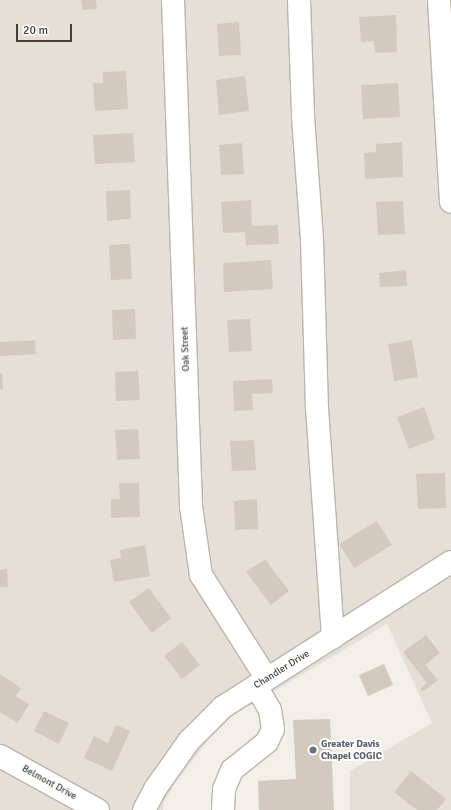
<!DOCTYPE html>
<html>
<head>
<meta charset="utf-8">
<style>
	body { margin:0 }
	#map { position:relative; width:451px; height:810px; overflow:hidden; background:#f2eee8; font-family:Signika,sans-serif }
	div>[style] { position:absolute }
	.residential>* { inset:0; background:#e5dfd7 }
	.building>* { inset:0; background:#d3c9bf }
	.roads { filter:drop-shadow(1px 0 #bdb5ab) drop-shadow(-1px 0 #bdb5ab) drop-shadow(0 1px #bdb5ab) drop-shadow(0 -1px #bdb5ab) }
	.minor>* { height:22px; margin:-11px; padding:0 11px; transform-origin:11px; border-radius:11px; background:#fff }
	.dots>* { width:11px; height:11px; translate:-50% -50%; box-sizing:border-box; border:2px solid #fff; border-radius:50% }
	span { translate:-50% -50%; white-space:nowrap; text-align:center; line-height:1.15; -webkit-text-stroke:4px #fff; paint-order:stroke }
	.street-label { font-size:10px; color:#453e37 }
	.worship-label { font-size:10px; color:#5b616d; font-weight:700 }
	.left { translate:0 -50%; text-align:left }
	.scale { position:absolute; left:16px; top:24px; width:56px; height:18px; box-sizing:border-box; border:2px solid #453e37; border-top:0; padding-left:5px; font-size:12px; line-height:14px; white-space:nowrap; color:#453e37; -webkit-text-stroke:3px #fff; paint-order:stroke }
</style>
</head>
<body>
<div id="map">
	<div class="residential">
		<i style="clip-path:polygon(0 0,451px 0,451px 810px,350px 810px,350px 771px,432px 723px,387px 624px,231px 717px,208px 740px,174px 785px,164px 803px,163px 810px,0 810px)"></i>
	</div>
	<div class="building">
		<i style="clip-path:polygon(81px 0,96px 0,97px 9px,83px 10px)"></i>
		<i style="clip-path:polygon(396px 15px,397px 52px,375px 53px,374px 41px,361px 42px,359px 17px)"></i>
		<i style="clip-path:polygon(239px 22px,241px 55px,219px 56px,217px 24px)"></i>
		<i style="clip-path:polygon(126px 71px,128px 109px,95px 111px,93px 83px,103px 83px,103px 72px)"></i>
		<i style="clip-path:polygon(245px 76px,249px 111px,219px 115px,216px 80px)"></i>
		<i style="clip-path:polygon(398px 83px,400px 117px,363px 119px,361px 85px)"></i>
		<i style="clip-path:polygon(133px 133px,135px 162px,95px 164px,93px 135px)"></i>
		<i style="clip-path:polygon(402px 142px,403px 177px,365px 179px,364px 153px,376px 152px,376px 144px)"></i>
		<i style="clip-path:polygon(242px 143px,244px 174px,221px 175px,219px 145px)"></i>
		<i style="clip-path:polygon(130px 190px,131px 219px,107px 221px,106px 191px)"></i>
		<i style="clip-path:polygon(251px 200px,252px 226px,278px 225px,279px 244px,246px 245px,245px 232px,223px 233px,221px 202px)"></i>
		<i style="clip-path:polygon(403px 201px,405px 234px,378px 235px,376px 202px)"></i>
		<i style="clip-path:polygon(130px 244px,132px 279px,111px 280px,109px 245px)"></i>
		<i style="clip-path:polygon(271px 260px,273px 289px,224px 292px,223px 263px)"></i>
		<i style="clip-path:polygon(406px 270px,407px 286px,380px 287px,379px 273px)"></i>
		<i style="clip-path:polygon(135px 309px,136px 339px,113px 340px,112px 310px)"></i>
		<i style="clip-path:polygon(250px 319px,252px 351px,229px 352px,227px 320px)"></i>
		<i style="clip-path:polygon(35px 340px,36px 354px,0 356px,0 342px)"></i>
		<i style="clip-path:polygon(412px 340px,418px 377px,394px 381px,388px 344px)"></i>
		<i style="clip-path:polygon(138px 371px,140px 400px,116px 401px,115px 372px)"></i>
		<i style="clip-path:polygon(0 373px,2px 373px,3px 389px,0 389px)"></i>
		<i style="clip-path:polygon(272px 379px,273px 393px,252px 394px,253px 410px,234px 411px,233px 381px)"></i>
		<i style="clip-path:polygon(424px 407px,435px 439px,409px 449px,397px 417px)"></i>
		<i style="clip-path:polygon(138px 429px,140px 459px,117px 460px,115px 430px)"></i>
		<i style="clip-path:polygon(254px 440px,256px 470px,232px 471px,230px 441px)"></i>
		<i style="clip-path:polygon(445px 473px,446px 508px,418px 509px,416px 474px)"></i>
		<i style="clip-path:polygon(119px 483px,139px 483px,140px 517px,111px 518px,111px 499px,120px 499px)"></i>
		<i style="clip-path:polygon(257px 499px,258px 529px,235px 530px,234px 501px)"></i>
		<i style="clip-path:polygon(377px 521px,392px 545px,354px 568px,339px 544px)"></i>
		<i style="clip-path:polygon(145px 545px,150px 576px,114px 582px,110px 560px,121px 558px,120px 550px)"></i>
		<i style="clip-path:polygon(265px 559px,289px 591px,271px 605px,246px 572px)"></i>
		<i style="clip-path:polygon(7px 569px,8px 587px,0 587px,0 570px)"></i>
		<i style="clip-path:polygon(149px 588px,171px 618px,152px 633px,129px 602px)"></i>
		<i style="clip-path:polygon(426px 635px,440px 653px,425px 665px,438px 680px,422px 692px,420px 689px,427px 683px,403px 652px)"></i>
		<i style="clip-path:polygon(182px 642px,200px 665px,182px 679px,164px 656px)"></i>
		<i style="clip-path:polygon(384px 664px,393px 685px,368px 696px,359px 675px)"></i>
		<i style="clip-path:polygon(0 674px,21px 688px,16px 696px,29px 704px,18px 723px,0 712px)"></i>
		<i style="clip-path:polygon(44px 711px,69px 723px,59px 744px,34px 731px)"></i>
		<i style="clip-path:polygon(330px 719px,334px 810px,259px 810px,258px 781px,296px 779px,293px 720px)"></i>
		<i style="clip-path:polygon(116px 725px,130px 731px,112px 771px,84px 758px,94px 736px,108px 743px)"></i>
		<i style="clip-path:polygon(411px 771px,446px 799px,437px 810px,417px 810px,394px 792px)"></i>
	</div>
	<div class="roads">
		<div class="minor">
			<i style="left:173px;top:0;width:506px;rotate:87.96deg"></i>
			<i style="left:191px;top:506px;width:70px;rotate:81.8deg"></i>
			<i style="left:201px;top:575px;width:123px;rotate:57.6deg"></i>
			<i style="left:299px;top:0;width:117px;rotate:88deg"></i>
			<i style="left:303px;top:117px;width:123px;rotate:85.8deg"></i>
			<i style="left:312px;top:240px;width:168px;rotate:88.3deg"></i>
			<i style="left:317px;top:408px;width:230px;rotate:86deg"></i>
			<i style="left:439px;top:0;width:202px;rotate:86.6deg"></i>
			<i style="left:0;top:756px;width:112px;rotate:28.9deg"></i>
			<i style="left:144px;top:810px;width:24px;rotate:-62deg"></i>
			<i style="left:155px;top:789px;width:59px;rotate:-54.7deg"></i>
			<i style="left:189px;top:741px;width:48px;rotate:-45deg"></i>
			<i style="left:223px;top:707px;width:270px;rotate:-32.5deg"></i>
			<i style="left:223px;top:810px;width:21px;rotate:-87deg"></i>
			<i style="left:224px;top:789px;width:21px;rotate:-67deg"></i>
			<i style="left:232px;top:770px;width:45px;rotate:-38.7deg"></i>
			<i style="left:267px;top:742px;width:14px;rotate:-65deg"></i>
			<i style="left:273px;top:729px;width:19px;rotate:-99deg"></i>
			<i style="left:270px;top:710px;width:28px;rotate:-120deg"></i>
		</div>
	</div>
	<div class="dots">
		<i style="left:313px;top:750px;background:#6b7280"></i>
	</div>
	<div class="street-label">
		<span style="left:186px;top:349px;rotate:-92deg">Oak Street</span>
		<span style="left:282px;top:670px;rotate:-32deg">Chandler Drive</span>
		<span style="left:49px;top:783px;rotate:29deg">Belmont Drive</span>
	</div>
	<div class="worship-label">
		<span class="left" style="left:321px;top:750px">Greater Davis<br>Chapel COGIC</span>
	</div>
	<div class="scale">20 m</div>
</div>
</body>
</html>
